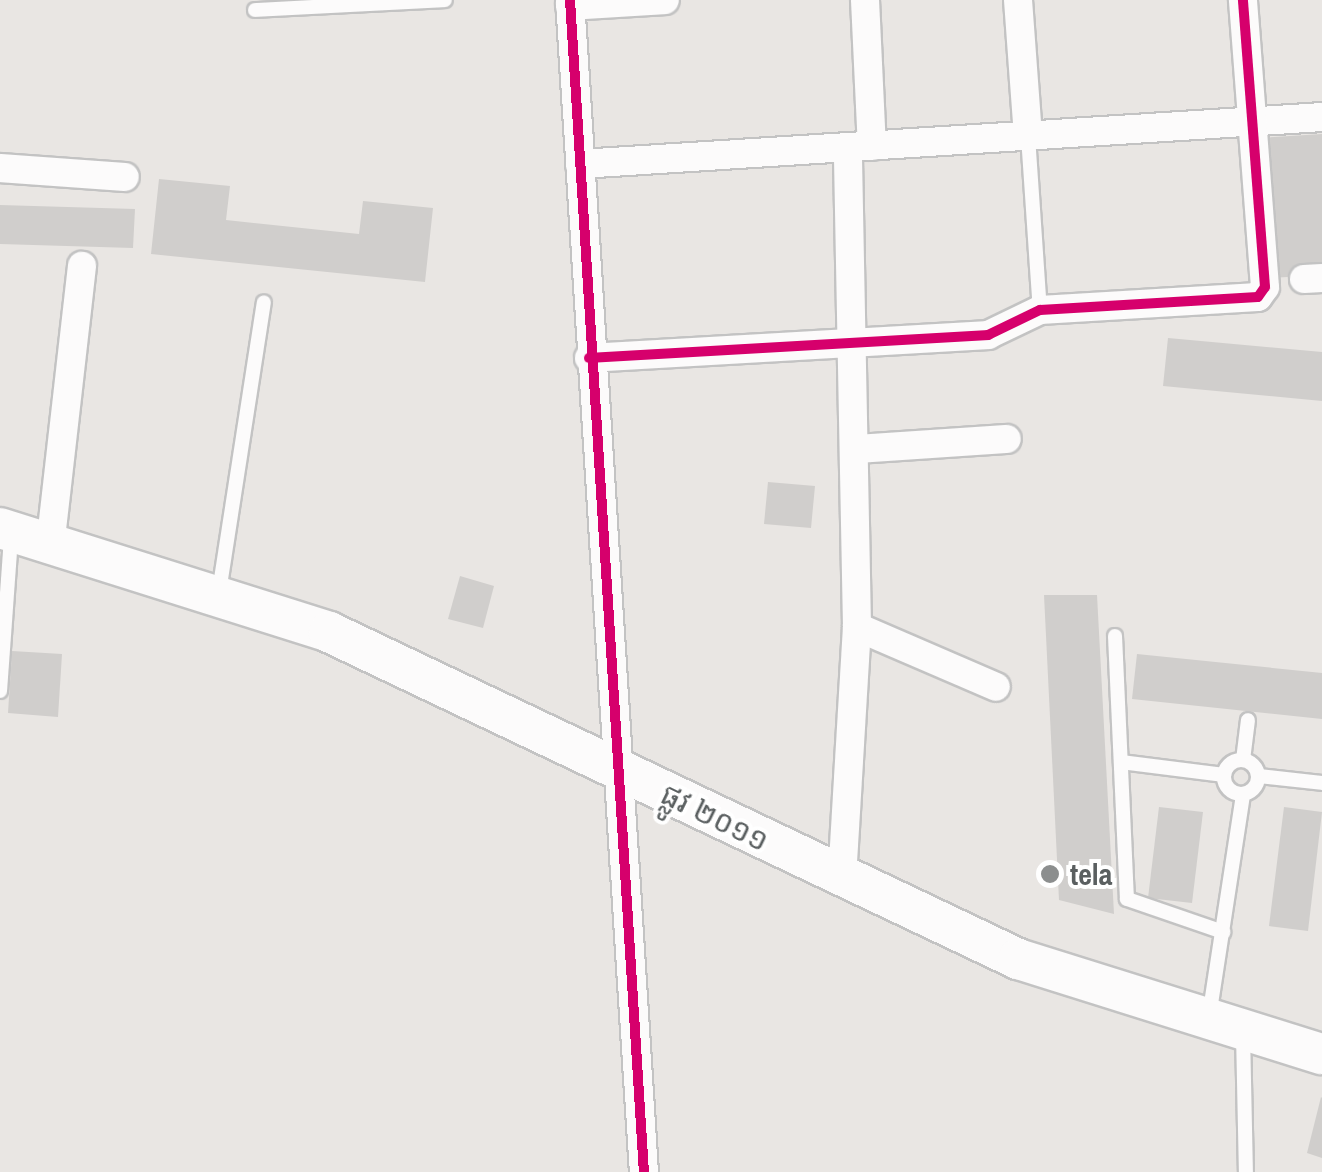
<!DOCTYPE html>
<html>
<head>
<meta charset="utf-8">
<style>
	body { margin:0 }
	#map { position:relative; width:1322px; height:1172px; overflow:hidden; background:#e9e6e3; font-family:"Archivo Narrow","Noto Sans Khmer",sans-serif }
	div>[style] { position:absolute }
	.building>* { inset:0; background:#d0cecc }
	.roads { filter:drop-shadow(2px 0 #c3c3c3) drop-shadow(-2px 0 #c3c3c3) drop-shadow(0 2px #c3c3c3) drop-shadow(0 -2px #c3c3c3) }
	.service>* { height:14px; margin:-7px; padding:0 7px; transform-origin:7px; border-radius:7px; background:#fcfbfb }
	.service>.ring { margin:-7px; padding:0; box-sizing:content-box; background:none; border:14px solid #fcfbfb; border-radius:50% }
	.minor>* { height:28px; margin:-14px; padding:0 14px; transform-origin:14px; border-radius:14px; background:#fcfbfb }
	.secondary>* { height:40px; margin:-20px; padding:0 20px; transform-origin:20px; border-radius:20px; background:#fcfbfb }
	.cycleway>* { height:10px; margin:-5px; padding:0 5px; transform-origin:5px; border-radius:5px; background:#d6006c }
	.dots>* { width:28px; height:28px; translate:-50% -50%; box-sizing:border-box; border:5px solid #fff; border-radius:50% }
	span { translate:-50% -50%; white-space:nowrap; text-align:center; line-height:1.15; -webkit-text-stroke:8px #fff; paint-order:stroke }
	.street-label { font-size:30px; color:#5a5f60 }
	.poi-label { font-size:30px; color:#5a5f60; font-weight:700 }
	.left { translate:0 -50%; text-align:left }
</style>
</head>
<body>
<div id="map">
	<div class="building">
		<i style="clip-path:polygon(1322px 134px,1322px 275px,1268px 278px,1259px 138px)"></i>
		<i style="clip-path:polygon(159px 179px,230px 186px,226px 220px,359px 234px,363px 201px,433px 208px,425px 282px,151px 254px)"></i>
		<i style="clip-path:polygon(0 205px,135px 209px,133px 248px,0 244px)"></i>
		<i style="clip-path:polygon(1168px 338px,1322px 352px,1322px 401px,1163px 386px)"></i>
		<i style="clip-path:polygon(768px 482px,815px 486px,811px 528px,764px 524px)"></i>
		<i style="clip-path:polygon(460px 576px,494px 586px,483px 628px,448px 619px)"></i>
		<i style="clip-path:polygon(1044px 595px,1097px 595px,1114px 914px,1059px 900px)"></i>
		<i style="clip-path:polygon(12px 651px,62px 654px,58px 717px,8px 713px)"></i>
		<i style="clip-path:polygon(1137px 654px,1322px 673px,1322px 719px,1132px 699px)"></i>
		<i style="clip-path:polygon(1159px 807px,1203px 812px,1192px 903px,1148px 898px)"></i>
		<i style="clip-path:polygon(1284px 807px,1322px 812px,1308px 931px,1269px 926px)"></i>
		<i style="clip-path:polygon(1321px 1097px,1322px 1098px,1322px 1158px,1307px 1153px)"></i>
	</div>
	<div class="roads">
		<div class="service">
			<i style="left:255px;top:10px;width:190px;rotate:-3deg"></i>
			<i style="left:1028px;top:136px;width:174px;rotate:86.1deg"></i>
			<i style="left:219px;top:592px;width:293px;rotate:-81.2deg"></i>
			<i style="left:1115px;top:636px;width:263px;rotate:87.4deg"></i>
			<i style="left:1127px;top:899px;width:102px;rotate:19deg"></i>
			<i style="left:0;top:691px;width:154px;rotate:-85.9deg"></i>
			<i class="ring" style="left:1224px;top:760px;width:20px;height:20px"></i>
			<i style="left:1243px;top:760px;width:40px;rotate:-82.9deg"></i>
			<i style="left:1121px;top:762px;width:104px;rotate:7.2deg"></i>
			<i style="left:1259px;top:776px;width:63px;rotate:6.3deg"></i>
			<i style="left:1209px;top:1017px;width:225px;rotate:-81.3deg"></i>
			<i style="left:1243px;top:1033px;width:139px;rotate:88.8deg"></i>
		</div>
		<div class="minor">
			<i style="left:570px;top:0;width:1174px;rotate:86.39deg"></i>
			<i style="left:865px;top:0;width:146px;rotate:87.3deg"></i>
			<i style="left:1018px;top:0;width:136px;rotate:85.8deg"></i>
			<i style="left:570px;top:6px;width:95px;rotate:-3.6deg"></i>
			<i style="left:580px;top:164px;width:743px;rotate:-3.62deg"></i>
			<i style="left:0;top:168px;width:125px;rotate:4.1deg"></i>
			<i style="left:1304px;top:279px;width:18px;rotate:-3deg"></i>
			<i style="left:589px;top:358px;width:400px;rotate:-3.3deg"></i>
			<i style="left:988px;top:335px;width:58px;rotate:-25.7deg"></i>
			<i style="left:1040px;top:310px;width:218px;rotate:-3.4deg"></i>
			<i style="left:1258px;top:297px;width:12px;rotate:-55deg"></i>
			<i style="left:1265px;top:287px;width:288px;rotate:-94.4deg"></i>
			<i style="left:856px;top:449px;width:151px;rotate:-3.8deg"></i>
			<i style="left:51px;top:538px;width:274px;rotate:-83.5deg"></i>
			<i style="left:857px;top:627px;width:151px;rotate:23.3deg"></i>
			<i style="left:842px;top:879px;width:252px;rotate:-86.6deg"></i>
			<i style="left:857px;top:627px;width:479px;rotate:-91.1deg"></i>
		</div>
		<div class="secondary">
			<i style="left:0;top:528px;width:345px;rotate:17.5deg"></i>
			<i style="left:329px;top:632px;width:763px;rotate:25.39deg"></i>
			<i style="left:1018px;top:959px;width:318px;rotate:17.4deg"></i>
		</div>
	</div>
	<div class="cycleway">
		<i style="left:570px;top:0;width:1174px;rotate:86.39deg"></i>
		<i style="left:589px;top:358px;width:400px;rotate:-3.3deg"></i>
		<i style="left:988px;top:335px;width:58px;rotate:-25.7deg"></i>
		<i style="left:1040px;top:310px;width:218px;rotate:-3.4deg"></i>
		<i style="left:1258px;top:297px;width:12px;rotate:-55deg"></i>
		<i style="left:1265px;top:287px;width:288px;rotate:-94.4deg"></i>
	</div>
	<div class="dots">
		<i style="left:1050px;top:874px;background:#8c8e8e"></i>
	</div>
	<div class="street-label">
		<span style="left:715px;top:817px;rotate:26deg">ផ្លូវ ២០១១</span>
	</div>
	<div class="poi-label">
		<span class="left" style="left:1070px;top:874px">tela</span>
	</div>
</div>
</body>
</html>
